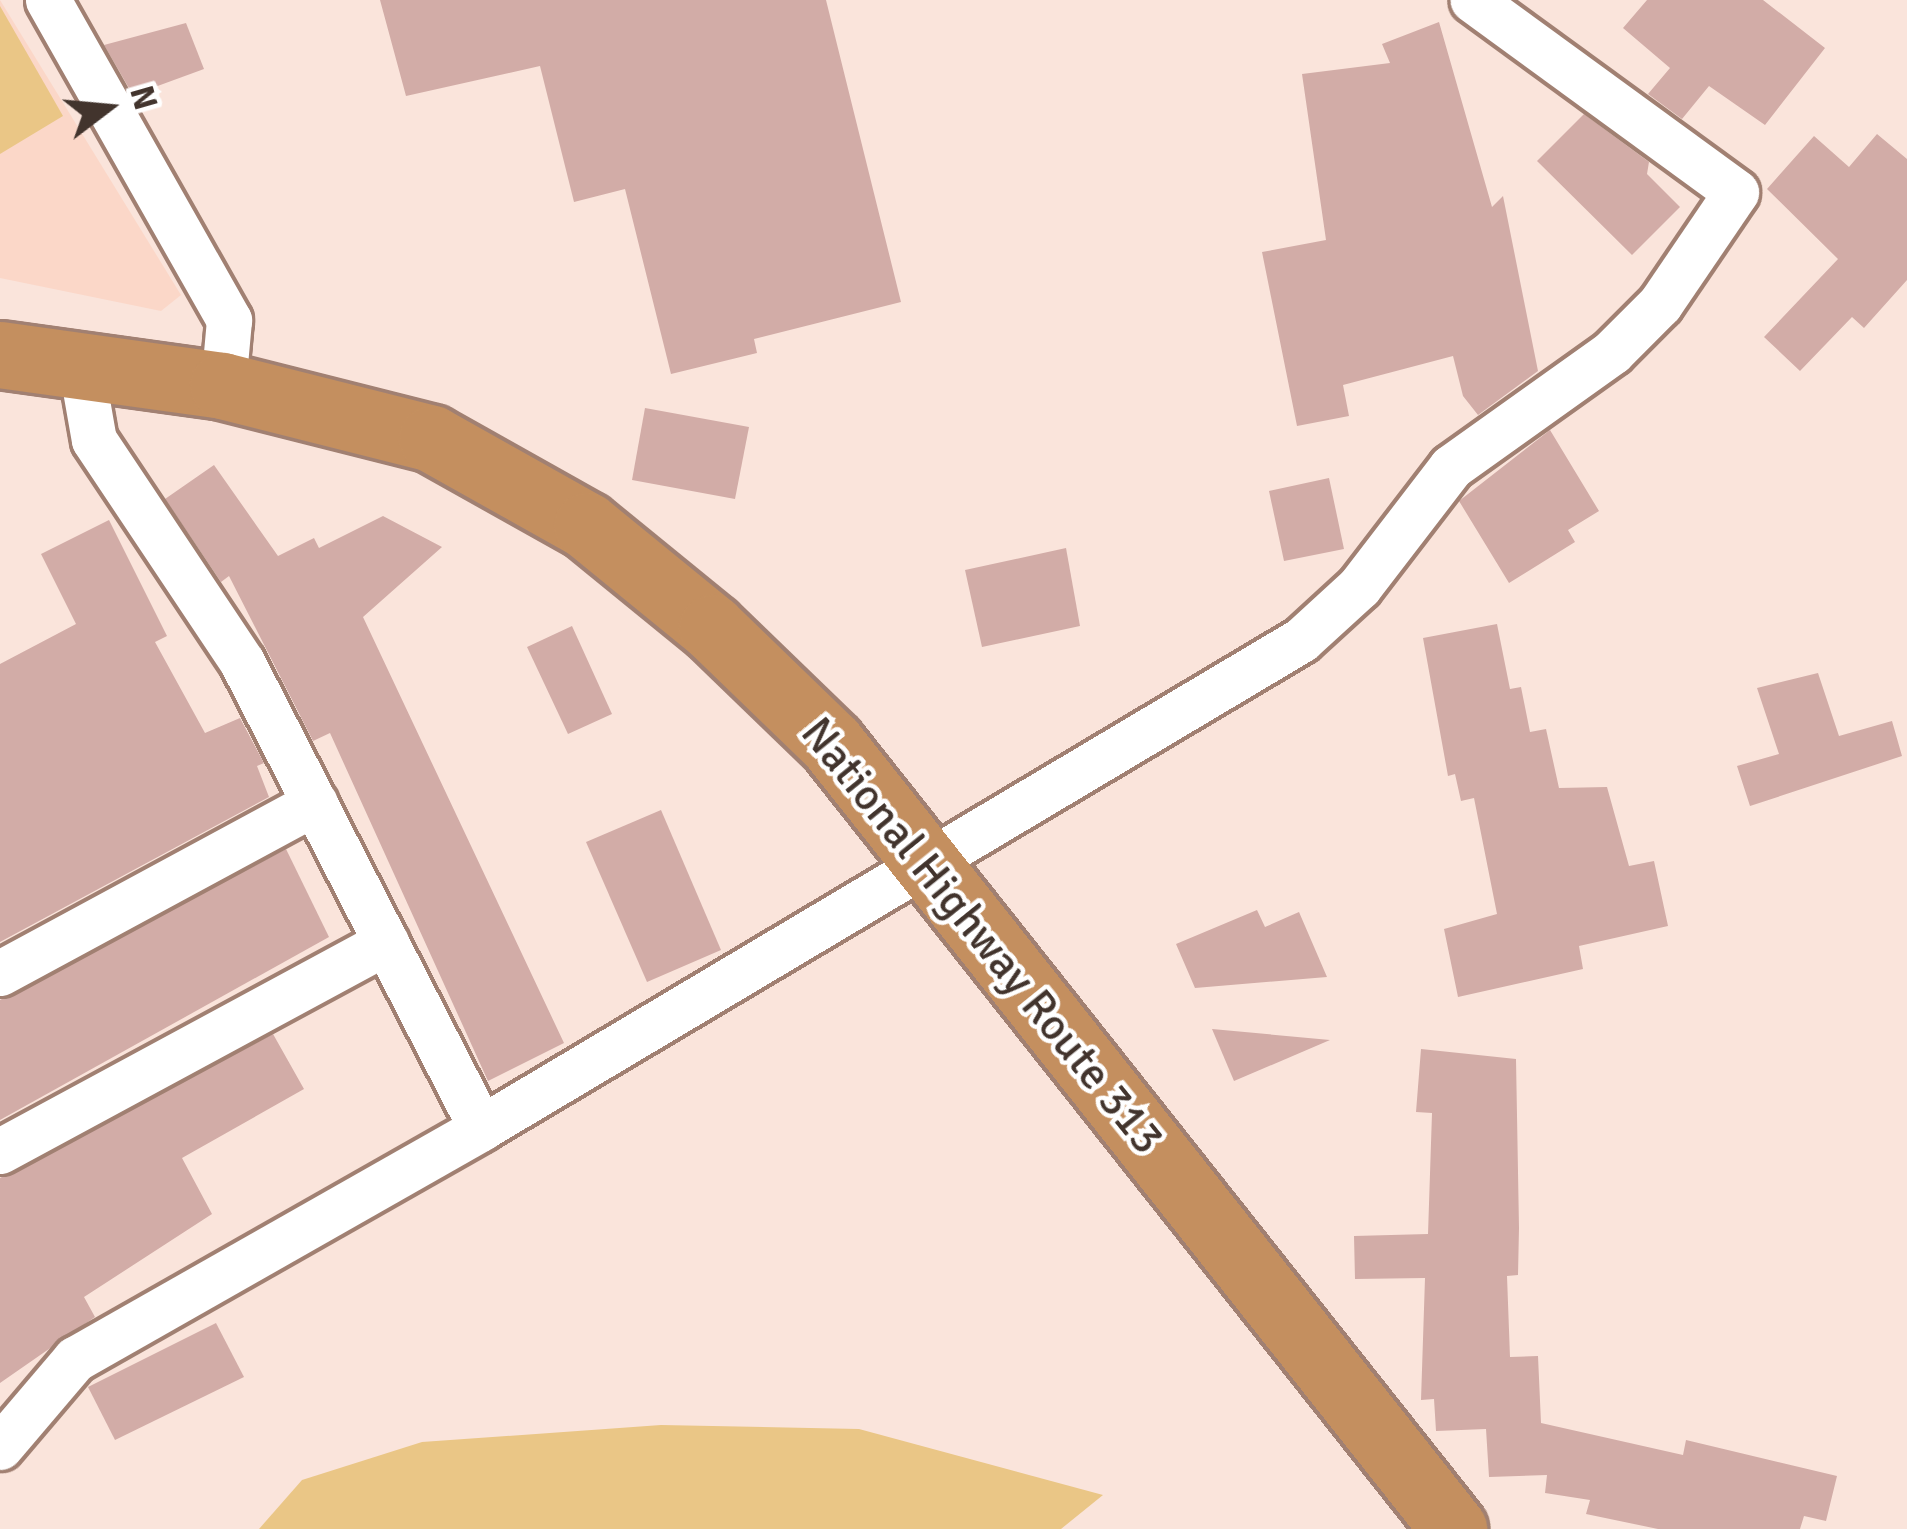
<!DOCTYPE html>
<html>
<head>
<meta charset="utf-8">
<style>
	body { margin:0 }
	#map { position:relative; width:1907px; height:1529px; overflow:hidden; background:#fae4db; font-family:Signika,sans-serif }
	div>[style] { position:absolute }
	.built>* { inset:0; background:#fbd7c8 }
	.green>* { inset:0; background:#eac686 }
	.building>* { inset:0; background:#d2aca7 }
	.roads { filter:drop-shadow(3px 0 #a18072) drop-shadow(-3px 0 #a18072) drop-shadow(0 3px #a18072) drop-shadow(0 -3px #a18072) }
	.street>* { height:45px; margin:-22.5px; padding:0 22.5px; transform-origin:22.5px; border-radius:22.5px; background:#fff }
	.highway>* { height:66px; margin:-33px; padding:0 33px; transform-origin:33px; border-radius:33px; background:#c48f5f }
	span { translate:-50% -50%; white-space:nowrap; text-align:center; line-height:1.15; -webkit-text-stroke:9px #fff; paint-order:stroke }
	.street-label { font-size:45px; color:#42342d }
	.north { position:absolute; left:48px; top:48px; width:120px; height:120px; -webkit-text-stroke:9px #fff; paint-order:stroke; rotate:74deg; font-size:33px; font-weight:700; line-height:48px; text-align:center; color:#42342d }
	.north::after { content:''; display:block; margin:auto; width:42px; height:54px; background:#42342d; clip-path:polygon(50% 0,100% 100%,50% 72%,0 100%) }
</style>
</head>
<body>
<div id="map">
	<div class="built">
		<i style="clip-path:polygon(0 0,181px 295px,161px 311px,0 278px)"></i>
	</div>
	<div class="green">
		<i style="clip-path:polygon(0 6px,63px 116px,0 154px)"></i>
		<i style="clip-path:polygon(661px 1425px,859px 1429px,1103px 1495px,1061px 1529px,259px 1529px,302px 1480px,422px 1442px)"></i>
	</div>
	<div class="building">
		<i style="clip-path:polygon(380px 0,826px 0,901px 302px,754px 339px,757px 353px,671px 374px,625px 189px,574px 202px,540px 66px,406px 96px)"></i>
		<i style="clip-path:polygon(1647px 0,1763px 0,1825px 48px,1765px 125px,1709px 86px,1682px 119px,1648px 94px,1670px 68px,1623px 28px)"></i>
		<i style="clip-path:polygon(1439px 22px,1492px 207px,1503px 196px,1538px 371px,1478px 415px,1463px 396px,1453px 356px,1343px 385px,1349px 416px,1297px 426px,1262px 252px,1326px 240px,1302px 74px,1390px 63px,1382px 44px)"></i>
		<i style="clip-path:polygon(186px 23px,204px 69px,133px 95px,104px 45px)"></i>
		<i style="clip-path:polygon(1584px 114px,1649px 162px,1647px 174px,1680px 207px,1632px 255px,1537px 161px)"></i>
		<i style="clip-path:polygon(1877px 134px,1907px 159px,1907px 280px,1864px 328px,1852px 317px,1800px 371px,1764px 337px,1838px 259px,1767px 189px,1814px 136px,1849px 167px)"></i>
		<i style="clip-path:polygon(645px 408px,749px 427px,735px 499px,632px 480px)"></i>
		<i style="clip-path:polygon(1550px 430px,1599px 511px,1568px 530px,1575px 542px,1509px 583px,1459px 501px)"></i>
		<i style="clip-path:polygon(214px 465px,278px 556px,314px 538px,319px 548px,383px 516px,442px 547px,363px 617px,564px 1043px,488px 1081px,330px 733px,313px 741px,229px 576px,221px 582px,165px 499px)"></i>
		<i style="clip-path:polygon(1329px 478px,1344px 549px,1284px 561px,1269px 491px)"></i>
		<i style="clip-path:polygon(109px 520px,167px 636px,155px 642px,205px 733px,240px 718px,264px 763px,257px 766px,269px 797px,0 942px,0 664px,76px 624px,41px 554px)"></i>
		<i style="clip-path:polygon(1066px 548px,1080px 626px,982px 647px,965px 570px)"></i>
		<i style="clip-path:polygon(1497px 624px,1510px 689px,1521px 687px,1530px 732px,1546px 729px,1559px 788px,1607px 787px,1629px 866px,1654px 861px,1668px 926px,1579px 946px,1583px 969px,1458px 997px,1444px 929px,1497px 914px,1474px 798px,1461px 801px,1455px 774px,1448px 776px,1423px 638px)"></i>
		<i style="clip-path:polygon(572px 626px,612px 714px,568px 734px,527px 647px)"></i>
		<i style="clip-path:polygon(1818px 673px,1839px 736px,1892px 721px,1902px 756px,1750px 806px,1737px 766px,1779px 754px,1757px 688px)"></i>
		<i style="clip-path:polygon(661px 810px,721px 950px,647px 982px,586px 842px)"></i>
		<i style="clip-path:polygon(286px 849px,329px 937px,0 1120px,0 1000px)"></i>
		<i style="clip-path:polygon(1257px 910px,1265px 927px,1299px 912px,1327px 977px,1195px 988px,1176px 944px)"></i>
		<i style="clip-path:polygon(1212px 1029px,1330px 1040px,1234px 1081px)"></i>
		<i style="clip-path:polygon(273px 1034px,304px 1089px,182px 1158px,212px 1214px,84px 1297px,95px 1317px,0 1383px,0 1178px)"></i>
		<i style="clip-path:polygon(1421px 1049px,1516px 1059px,1519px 1228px,1518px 1275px,1507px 1276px,1510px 1357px,1538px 1356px,1541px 1423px,1683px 1455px,1686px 1440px,1837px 1476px,1826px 1521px,1804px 1516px,1800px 1529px,1658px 1529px,1586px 1514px,1590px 1500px,1545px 1493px,1547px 1475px,1489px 1477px,1486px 1429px,1436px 1431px,1434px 1399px,1421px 1400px,1425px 1278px,1355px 1279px,1354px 1236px,1428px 1234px,1432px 1113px,1416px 1112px)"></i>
		<i style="clip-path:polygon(216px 1323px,244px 1377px,115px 1440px,88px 1387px)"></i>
	</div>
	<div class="roads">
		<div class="street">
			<i style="left:48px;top:0;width:368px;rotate:60.5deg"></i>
			<i style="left:229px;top:320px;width:66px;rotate:95.2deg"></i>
			<i style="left:80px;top:361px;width:80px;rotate:80deg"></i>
			<i style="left:94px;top:440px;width:267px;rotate:56.3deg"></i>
			<i style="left:242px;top:662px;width:524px;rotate:62.85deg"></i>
			<i style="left:0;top:973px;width:358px;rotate:-28.4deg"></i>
			<i style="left:0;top:1151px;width:439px;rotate:-28.4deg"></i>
			<i style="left:0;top:1447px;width:116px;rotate:-49.6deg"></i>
			<i style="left:75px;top:1359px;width:467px;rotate:-29.6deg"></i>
			<i style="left:481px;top:1128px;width:954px;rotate:-30.76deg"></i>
			<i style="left:1301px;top:640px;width:79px;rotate:-42.4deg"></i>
			<i style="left:1359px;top:587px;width:151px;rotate:-52.5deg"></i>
			<i style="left:1451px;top:467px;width:198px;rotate:-35.5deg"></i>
			<i style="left:1612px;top:352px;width:68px;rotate:-45deg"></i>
			<i style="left:1660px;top:304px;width:135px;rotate:-55.8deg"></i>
			<i style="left:1736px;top:192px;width:326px;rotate:-143.9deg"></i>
		</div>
		<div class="highway">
			<i style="left:0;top:355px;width:225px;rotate:7.9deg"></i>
			<i style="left:223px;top:386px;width:216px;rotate:14.2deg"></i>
			<i style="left:432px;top:439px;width:178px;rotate:29.3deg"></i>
			<i style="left:587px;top:526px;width:161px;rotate:39.2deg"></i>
			<i style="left:712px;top:628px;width:167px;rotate:44deg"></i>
			<i style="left:832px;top:744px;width:1002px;rotate:51.61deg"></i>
		</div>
	</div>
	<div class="street-label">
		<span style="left:982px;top:936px;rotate:51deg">National Highway Route 313</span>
	</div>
	<div class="north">N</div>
</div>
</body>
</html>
